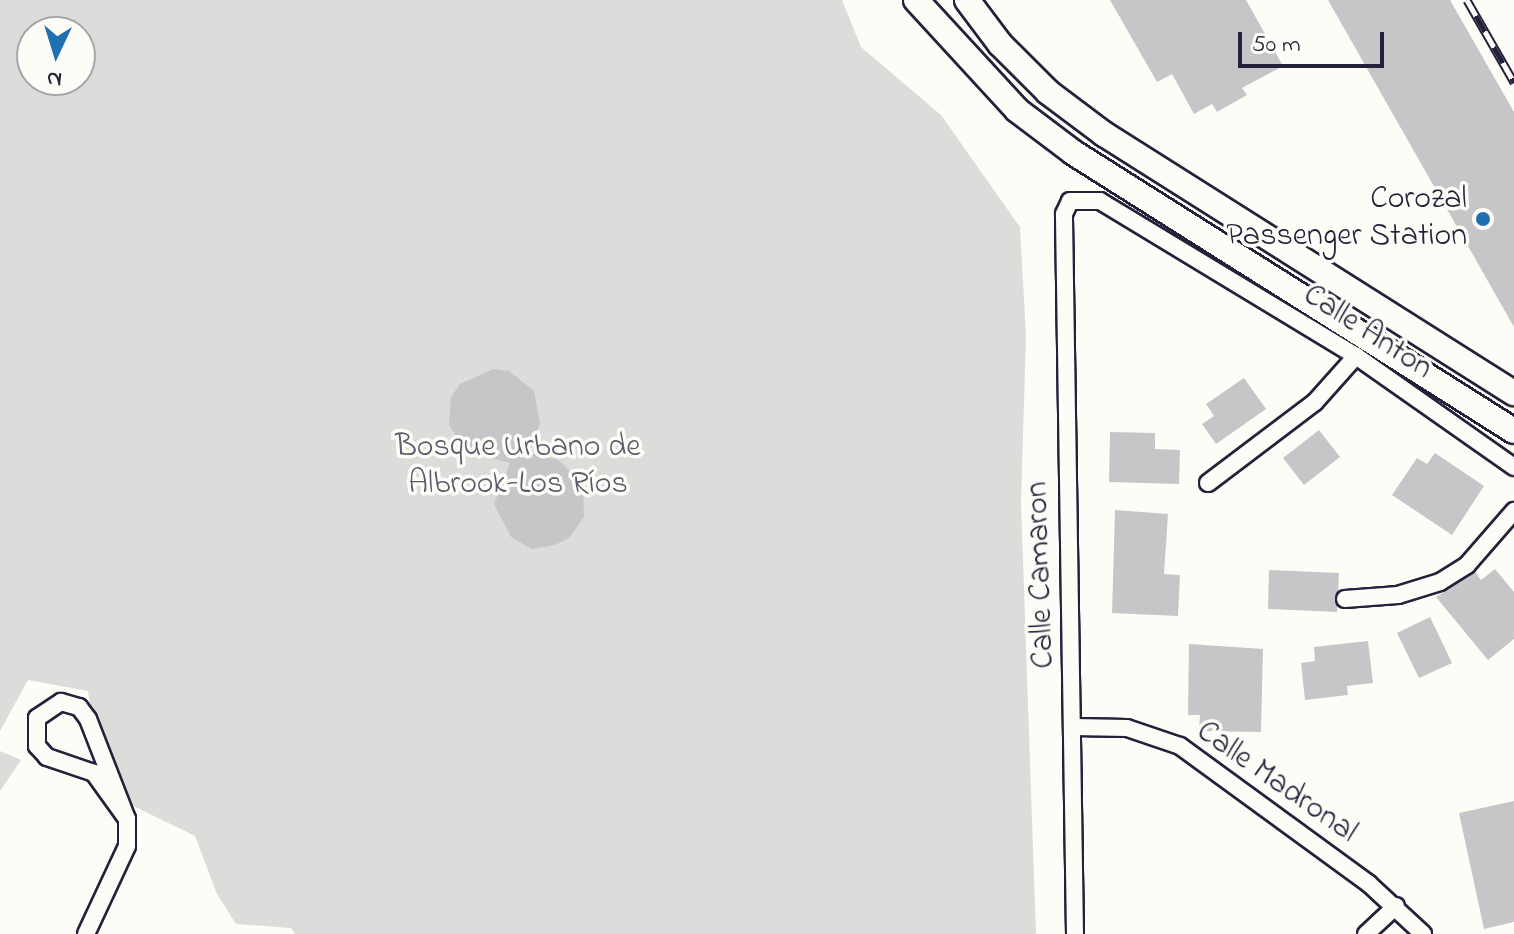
<!DOCTYPE html>
<html>
<head>
<meta charset="utf-8">
<style>
	body { margin:0 }
	#map { position:relative; width:1514px; height:934px; overflow:hidden; background:#fdfcf7; font-family:"Indie Flower",sans-serif }
	div>[style] { position:absolute }
	.green>* { inset:0; background:#dddcdb }
	.building>* { inset:0; background:#c6c6c8 }
	.roads { filter:drop-shadow(2px 0 #22223b) drop-shadow(-2px 0 #22223b) drop-shadow(0 2px #22223b) drop-shadow(0 -2px #22223b) }
	.street>* { height:16px; margin:-8px; padding:0 8px; transform-origin:8px; border-radius:8px; background:#fdfcf7 }
	.primary>* { height:24px; margin:-12px; padding:0 12px; transform-origin:12px; border-radius:12px; background:#fdfcf7 }
	.rail>* { height:9px; margin-top:-4.5px; transform-origin:0; background:repeating-linear-gradient(90deg,#fdfcf7 0 18px,#22223b 0 36px); box-sizing:border-box; border-block:2px solid #22223b }
	.dots>* { width:22px; height:22px; translate:-50% -50%; box-sizing:border-box; border:4px solid #fdfcf7; border-radius:50% }
	span { translate:-50% -50%; white-space:nowrap; text-align:center; line-height:1.15; -webkit-text-stroke:7px #fdfcf7; paint-order:stroke }
	.poi-label { font-size:32px; color:#22223b }
	.right { translate:-100% -50%; text-align:right }
	.street-label { font-size:32px; color:#22223b }
	.park-label { font-size:32px; color:#5a5a6b }
	.north { position:absolute; left:16px; top:16px; width:80px; height:80px; box-sizing:border-box; background:#fdfcf7; border:2px solid #a5a5ac; border-radius:50%; rotate:184deg; font-size:22px; font-weight:700; line-height:32px; text-align:center; color:#22223b }
	.north::after { content:''; display:block; margin:auto; width:28px; height:36px; background:#1f6fb2; clip-path:polygon(50% 0,100% 100%,50% 72%,0 100%) }
	.scale { position:absolute; left:1238px; top:32px; width:146px; height:36px; box-sizing:border-box; border:4px solid #22223b; border-top:0; padding-left:10px; font-size:24px; line-height:28px; white-space:nowrap; color:#22223b; -webkit-text-stroke:6px #fdfcf7; paint-order:stroke }
</style>
</head>
<body>
<div id="map">
	<div class="green">
		<i style="clip-path:polygon(evenodd,0 0,842px 0,861px 47px,941px 115px,1020px 227px,1026px 335px,1021px 503px,1036px 934px,295px 934px,291px 928px,236px 924px,217px 894px,195px 836px,117px 798px,95px 740px,88px 691px,28px 680px,0 731px,0 0,32px 32px,80px 32px,80px 80px,32px 80px,32px 32px)"></i>
		<i style="clip-path:polygon(0 751px,21px 760px,0 791px)"></i>
	</div>
	<div class="building">
		<i style="clip-path:polygon(1110px 0,1246px 0,1283px 66px,1242px 88px,1247px 95px,1217px 112px,1212px 104px,1194px 114px,1172px 74px,1157px 82px)"></i>
		<i style="clip-path:polygon(1328px 0,1450px 0,1514px 112px,1514px 327px)"></i>
		<i style="clip-path:polygon(493px 369px,509px 371px,534px 391px,540px 424px,529px 453px,559px 460px,583px 486px,584px 517px,569px 538px,555px 545px,532px 549px,511px 537px,494px 504px,510px 463px,466px 452px,449px 425px,451px 397px,460px 384px)"></i>
		<i style="clip-path:polygon(1244px 378px,1266px 409px,1216px 444px,1202px 424px,1214px 416px,1206px 404px)"></i>
		<i style="clip-path:polygon(1319px 430px,1340px 457px,1304px 485px,1283px 458px)"></i>
		<i style="clip-path:polygon(1110px 432px,1155px 433px,1155px 449px,1180px 450px,1179px 484px,1109px 482px)"></i>
		<i style="clip-path:polygon(1435px 453px,1484px 486px,1452px 535px,1392px 495px,1417px 458px,1427px 464px)"></i>
		<i style="clip-path:polygon(1115px 510px,1168px 514px,1164px 574px,1180px 575px,1178px 616px,1112px 613px)"></i>
		<i style="clip-path:polygon(1495px 569px,1514px 592px,1514px 639px,1488px 660px,1436px 597px,1475px 572px,1481px 580px)"></i>
		<i style="clip-path:polygon(1269px 570px,1339px 573px,1337px 612px,1268px 609px)"></i>
		<i style="clip-path:polygon(1430px 617px,1452px 663px,1419px 678px,1397px 633px)"></i>
		<i style="clip-path:polygon(1368px 641px,1373px 683px,1347px 686px,1348px 695px,1305px 700px,1301px 663px,1315px 661px,1314px 647px)"></i>
		<i style="clip-path:polygon(1189px 644px,1263px 649px,1261px 732px,1199px 731px,1200px 715px,1188px 715px)"></i>
		<i style="clip-path:polygon(1514px 801px,1514px 922px,1484px 929px,1459px 813px)"></i>
	</div>
	<div class="roads">
		<div class="street">
			<i style="left:1208px;top:483px;width:134px;rotate:-37.1deg"></i>
			<i style="left:1315px;top:402px;width:62px;rotate:-48.3deg"></i>
			<i style="left:1345px;top:599px;width:53px;rotate:-4.3deg"></i>
			<i style="left:1398px;top:595px;width:44px;rotate:-17.2deg"></i>
			<i style="left:1440px;top:582px;width:32px;rotate:-32deg"></i>
			<i style="left:1467px;top:565px;width:72px;rotate:-49deg"></i>
			<i style="left:61px;top:702px;width:19px;rotate:16deg"></i>
			<i style="left:79px;top:707px;width:15px;rotate:53deg"></i>
			<i style="left:88px;top:719px;width:107px;rotate:68.7deg"></i>
			<i style="left:127px;top:819px;width:57px;rotate:-125.7deg"></i>
			<i style="left:94px;top:773px;width:50px;rotate:-161.2deg"></i>
			<i style="left:47px;top:757px;width:15px;rotate:-132deg"></i>
			<i style="left:37px;top:746px;width:28px;rotate:-90deg"></i>
			<i style="left:37px;top:718px;width:29px;rotate:-34deg"></i>
			<i style="left:1074px;top:727px;width:53px;rotate:1.1deg"></i>
			<i style="left:1127px;top:728px;width:56px;rotate:18.8deg"></i>
			<i style="left:1180px;top:746px;width:233px;rotate:36.1deg"></i>
			<i style="left:1368px;top:883px;width:75px;rotate:42.8deg"></i>
			<i style="left:86px;top:934px;width:97px;rotate:-65deg"></i>
			<i style="left:127px;top:846px;width:27px;rotate:-90deg"></i>
			<i style="left:1075px;top:934px;width:720px;rotate:-90.88deg"></i>
			<i style="left:1064px;top:214px;width:14px;rotate:-65deg"></i>
			<i style="left:1070px;top:201px;width:30px"></i>
			<i style="left:1100px;top:201px;width:299px;rotate:31.2deg"></i>
			<i style="left:1356px;top:356px;width:193px;rotate:35.1deg"></i>
			<i style="left:1366px;top:934px;width:41px;rotate:-43deg"></i>
		</div>
		<div class="primary">
			<i style="left:916px;top:0;width:149px;rotate:47.4deg"></i>
			<i style="left:1017px;top:110px;width:71px;rotate:37deg"></i>
			<i style="left:1074px;top:153px;width:520px;rotate:32.29deg"></i>
			<i style="left:967px;top:0;width:55px;rotate:53.1deg"></i>
			<i style="left:1000px;top:44px;width:68px;rotate:45deg"></i>
			<i style="left:1048px;top:92px;width:70px;rotate:36.9deg"></i>
			<i style="left:1104px;top:134px;width:485px;rotate:32.3deg"></i>
		</div>
	</div>
	<div class="rail">
		<i style="left:1467px;top:0;width:95px;rotate:60.2deg"></i>
	</div>
	<div class="dots">
		<i style="left:1483px;top:219px;background:#1f6fb2"></i>
	</div>
	<div class="poi-label">
		<span class="right" style="left:1467px;top:219px">Corozal<br>Passenger Station</span>
	</div>
	<div class="street-label">
		<span style="left:1367px;top:333px;rotate:33deg">Calle Anton</span>
		<span style="left:1042px;top:575px;rotate:-92deg">Calle Camaron</span>
		<span style="left:1276px;top:783px;rotate:35deg">Calle Madronal</span>
	</div>
	<div class="park-label">
		<span style="left:518px;top:467px">Bosque Urbano de<br>Albrook-Los Ríos</span>
	</div>
	<div class="north">N</div>
	<div class="scale">50 m</div>
</div>
</body>
</html>
